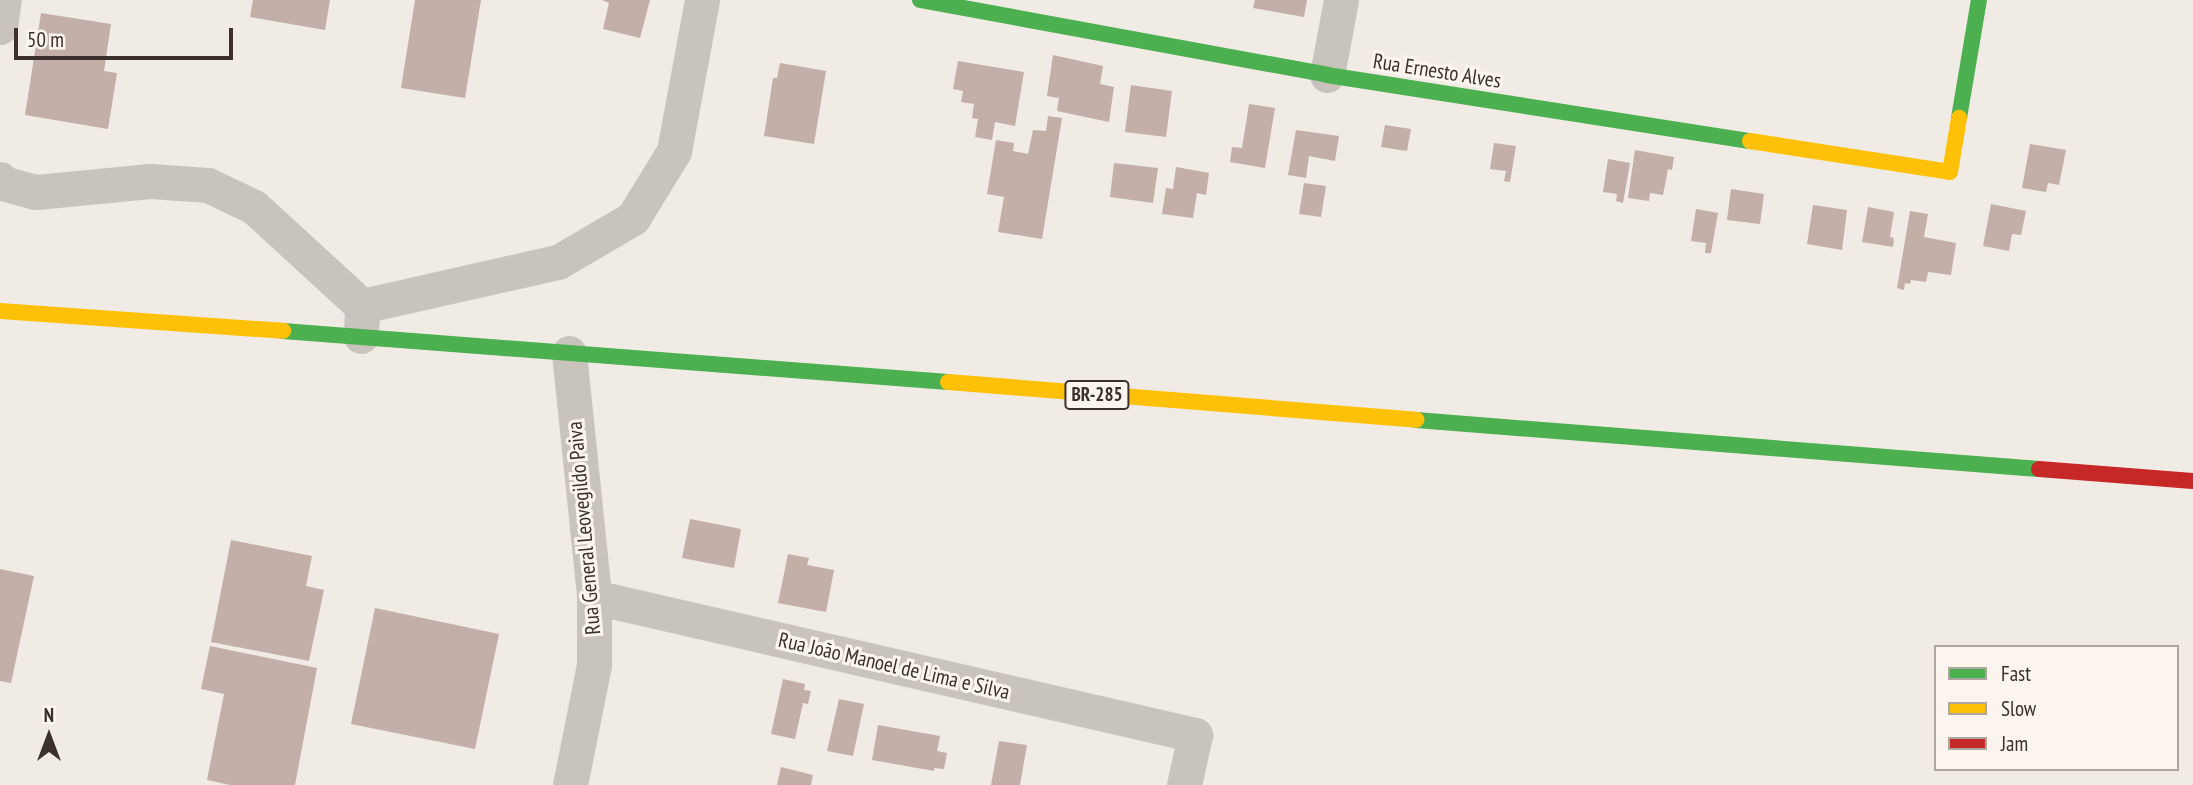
<!DOCTYPE html>
<html>
<head>
<meta charset="utf-8">
<style>
	body { margin:0 }
	#map { position:relative; width:2193px; height:785px; overflow:hidden; background:#f0ebe5; font-family:"PT Sans Narrow",sans-serif }
	div>[style] { position:absolute }
	.building>* { inset:0; background:#c3afa7 }
	.street>* { height:35px; margin:-17.5px; padding:0 17.5px; transform-origin:17.5px; border-radius:17.5px; background:#c9c3be }
	.fast>* { height:16px; margin:-8px; padding:0 8px; transform-origin:8px; border-radius:8px; background:#4caf50 }
	.slow>* { height:16px; margin:-8px; padding:0 8px; transform-origin:8px; border-radius:8px; background:#ffc107 }
	.jam>* { height:16px; margin:-8px; padding:0 8px; transform-origin:8px; border-radius:8px; background:#c62828 }
	span { translate:-50% -50%; white-space:nowrap; text-align:center; line-height:1.15; -webkit-text-stroke:6px #fbf5ee; paint-order:stroke }
	.shield-label span { padding:2px 5px; background:#fbf5ee; border:2px solid; border-radius:5px; -webkit-text-stroke-width:0 }
	.shield-label { font-size:19px; color:#3b302b; font-weight:700 }
	.street-label { font-size:21px; color:#3b302b }
	.legend { position:absolute; left:1934px; top:645px; width:245px; height:126px; box-sizing:border-box; background:#fbf5ee; border:2px solid #aea6a0; margin:0; padding:9px 12px; list-style:none; font-size:21px; color:#3b302b }
	.legend li { display:flex; align-items:center; gap:14px; height:35px }
	.legend b { width:35px; border:2px solid #aea6a0 }
	.north { position:absolute; left:14px; top:701px; width:70px; height:70px; -webkit-text-stroke:5px #fbf5ee; paint-order:stroke; rotate:0deg; font-size:19px; font-weight:700; line-height:28px; text-align:center; color:#3b302b }
	.north::after { content:''; display:block; margin:auto; width:24px; height:32px; background:#3b302b; clip-path:polygon(50% 0,100% 100%,50% 72%,0 100%) }
	.scale { position:absolute; left:14px; top:28px; width:219px; height:32px; box-sizing:border-box; border:4px solid #3b302b; border-top:0; padding-left:9px; font-size:21px; line-height:24px; white-space:nowrap; color:#3b302b; -webkit-text-stroke:5px #fbf5ee; paint-order:stroke }
</style>
</head>
<body>
<div id="map">
	<div class="building">
		<i style="clip-path:polygon(253px 0,330px 0,325px 30px,250px 17px)"></i>
		<i style="clip-path:polygon(415px 0,481px 0,465px 98px,401px 88px)"></i>
		<i style="clip-path:polygon(602px 0,650px 0,640px 38px,603px 29px,609px 3px)"></i>
		<i style="clip-path:polygon(1255px 0,1307px 0,1304px 17px,1253px 8px)"></i>
		<i style="clip-path:polygon(41px 13px,111px 24px,104px 71px,117px 73px,108px 129px,25px 115px)"></i>
		<i style="clip-path:polygon(1053px 55px,1103px 66px,1100px 84px,1114px 87px,1109px 122px,1057px 111px,1059px 98px,1047px 96px)"></i>
		<i style="clip-path:polygon(958px 61px,1024px 72px,1015px 126px,995px 122px,992px 140px,975px 137px,978px 119px,972px 118px,974px 104px,961px 102px,963px 91px,953px 89px)"></i>
		<i style="clip-path:polygon(780px 63px,826px 71px,814px 144px,764px 136px,773px 78px,777px 78px)"></i>
		<i style="clip-path:polygon(1131px 85px,1172px 91px,1166px 137px,1125px 132px)"></i>
		<i style="clip-path:polygon(1249px 104px,1275px 108px,1265px 168px,1230px 162px,1232px 147px,1242px 148px)"></i>
		<i style="clip-path:polygon(1048px 116px,1062px 118px,1042px 239px,998px 232px,1004px 197px,987px 194px,996px 140px,1014px 143px,1013px 151px,1028px 154px,1033px 130px,1046px 131px)"></i>
		<i style="clip-path:polygon(1385px 125px,1411px 129px,1407px 151px,1381px 147px)"></i>
		<i style="clip-path:polygon(1296px 130px,1339px 136px,1335px 161px,1309px 156px,1306px 178px,1288px 175px)"></i>
		<i style="clip-path:polygon(1494px 143px,1516px 146px,1510px 182px,1504px 181px,1506px 171px,1490px 169px)"></i>
		<i style="clip-path:polygon(2030px 144px,2066px 150px,2059px 185px,2048px 183px,2046px 192px,2022px 188px)"></i>
		<i style="clip-path:polygon(1635px 150px,1674px 157px,1672px 170px,1668px 169px,1663px 195px,1650px 193px,1649px 201px,1628px 198px)"></i>
		<i style="clip-path:polygon(1608px 159px,1630px 163px,1623px 203px,1616px 201px,1617px 194px,1603px 192px)"></i>
		<i style="clip-path:polygon(1114px 163px,1158px 168px,1153px 203px,1110px 197px)"></i>
		<i style="clip-path:polygon(1176px 167px,1209px 173px,1206px 195px,1197px 193px,1193px 218px,1162px 214px,1166px 188px,1173px 189px)"></i>
		<i style="clip-path:polygon(1304px 183px,1326px 186px,1321px 217px,1299px 214px)"></i>
		<i style="clip-path:polygon(1731px 189px,1764px 194px,1760px 224px,1727px 220px)"></i>
		<i style="clip-path:polygon(1991px 204px,2026px 211px,2021px 235px,2012px 234px,2009px 251px,1983px 246px)"></i>
		<i style="clip-path:polygon(1813px 205px,1847px 210px,1842px 250px,1807px 244px)"></i>
		<i style="clip-path:polygon(1868px 207px,1894px 212px,1890px 237px,1894px 238px,1893px 247px,1862px 242px)"></i>
		<i style="clip-path:polygon(1696px 209px,1718px 213px,1711px 253px,1705px 253px,1706px 243px,1691px 241px)"></i>
		<i style="clip-path:polygon(1910px 211px,1928px 214px,1924px 237px,1956px 243px,1951px 275px,1928px 272px,1926px 282px,1911px 280px,1910px 284px,1905px 283px,1904px 290px,1897px 288px)"></i>
		<i style="clip-path:polygon(690px 519px,741px 529px,734px 568px,682px 558px)"></i>
		<i style="clip-path:polygon(231px 540px,312px 556px,306px 586px,324px 590px,309px 661px,211px 642px)"></i>
		<i style="clip-path:polygon(788px 554px,809px 558px,807px 565px,834px 570px,826px 612px,778px 603px)"></i>
		<i style="clip-path:polygon(0 569px,34px 576px,11px 683px,0 681px)"></i>
		<i style="clip-path:polygon(375px 608px,499px 634px,475px 749px,351px 724px)"></i>
		<i style="clip-path:polygon(210px 646px,317px 668px,295px 785px,230px 785px,207px 780px,224px 694px,201px 689px)"></i>
		<i style="clip-path:polygon(783px 679px,805px 684px,804px 690px,811px 691px,808px 704px,803px 703px,795px 739px,771px 734px)"></i>
		<i style="clip-path:polygon(839px 699px,864px 704px,853px 756px,827px 751px)"></i>
		<i style="clip-path:polygon(878px 725px,940px 736px,937px 751px,947px 753px,944px 769px,934px 768px,934px 771px,872px 760px)"></i>
		<i style="clip-path:polygon(999px 741px,1027px 745px,1020px 785px,991px 785px)"></i>
		<i style="clip-path:polygon(781px 767px,813px 775px,811px 785px,777px 785px)"></i>
	</div>
	<div class="street">
		<i style="left:0;top:27px;width:27px;rotate:-82deg"></i>
		<i style="left:1327px;top:75px;width:76px;rotate:-79.4deg"></i>
		<i style="left:0;top:179px;width:4px;rotate:63deg"></i>
		<i style="left:2px;top:183px;width:35px;rotate:15deg"></i>
		<i style="left:36px;top:192px;width:115px;rotate:-5.5deg"></i>
		<i style="left:150px;top:181px;width:58px;rotate:3.9deg"></i>
		<i style="left:208px;top:185px;width:51px;rotate:25.6deg"></i>
		<i style="left:254px;top:207px;width:147px;rotate:42.5deg"></i>
		<i style="left:361px;top:336px;width:30px;rotate:-88deg"></i>
		<i style="left:362px;top:306px;width:201px;rotate:-12.7deg"></i>
		<i style="left:558px;top:262px;width:87px;rotate:-30.4deg"></i>
		<i style="left:633px;top:218px;width:79px;rotate:-58.5deg"></i>
		<i style="left:674px;top:151px;width:154px;rotate:-79.5deg"></i>
		<i style="left:569px;top:353px;width:245px;rotate:84.1deg"></i>
		<i style="left:594px;top:597px;width:68px;rotate:90deg"></i>
		<i style="left:594px;top:665px;width:122px;rotate:101.3deg"></i>
		<i style="left:594px;top:597px;width:617px;rotate:12.93deg"></i>
		<i style="left:1195px;top:735px;width:51px;rotate:102.4deg"></i>
	</div>
	<div class="fast">
		<i style="left:920px;top:0;width:414px;rotate:10.4deg"></i>
		<i style="left:1327px;top:75px;width:428px;rotate:8.9deg"></i>
		<i style="left:1959px;top:118px;width:120px;rotate:-80.4deg"></i>
		<i style="left:283px;top:331px;width:667px;rotate:4.39deg"></i>
		<i style="left:1416px;top:420px;width:625px;rotate:4.5deg"></i>
	</div>
	<div class="slow">
		<i style="left:1750px;top:141px;width:202px;rotate:8.8deg"></i>
		<i style="left:1950px;top:172px;width:55px;rotate:-80.5deg"></i>
		<i style="left:0;top:311px;width:284px;rotate:4deg"></i>
		<i style="left:948px;top:382px;width:470px;rotate:4.6deg"></i>
	</div>
	<div class="jam">
		<i style="left:2039px;top:469px;width:154px;rotate:4.5deg"></i>
	</div>
	<div class="shield-label">
		<span style="left:1097px;top:395px">BR-285</span>
	</div>
	<div class="street-label">
		<span style="left:1437px;top:71px;rotate:9deg">Rua Ernesto Alves</span>
		<span style="left:584px;top:528px;rotate:-95deg">Rua General Leovegildo Paiva</span>
		<span style="left:894px;top:666px;rotate:13deg">Rua João Manoel de Lima e Silva</span>
	</div>
	<ul class="legend">
	<li><b style="height:9px;background:#4caf50"></b>Fast</li>
	<li><b style="height:9px;background:#ffc107"></b>Slow</li>
	<li><b style="height:9px;background:#c62828"></b>Jam</li>
	</ul>
	<div class="north">N</div>
	<div class="scale">50 m</div>
</div>
</body>
</html>
